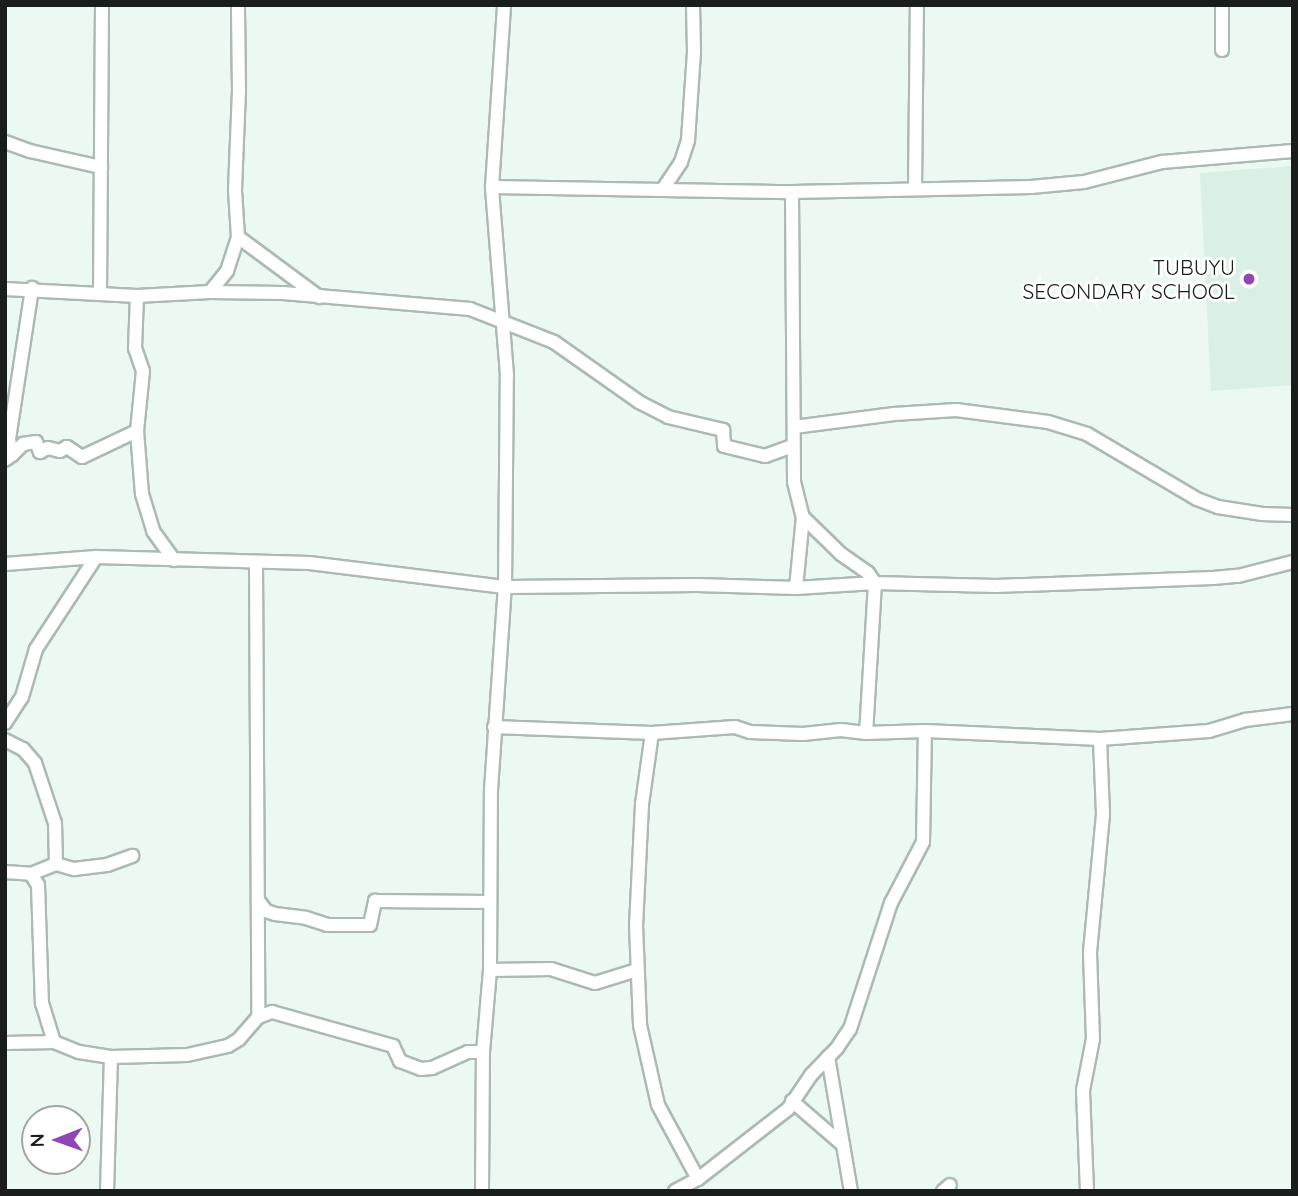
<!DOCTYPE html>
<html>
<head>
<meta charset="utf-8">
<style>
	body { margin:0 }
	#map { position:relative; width:1298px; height:1196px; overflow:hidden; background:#ebf9f2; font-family:Quicksand,sans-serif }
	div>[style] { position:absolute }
	.built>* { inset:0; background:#daf0e4 }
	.roads { filter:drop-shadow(2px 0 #adbab3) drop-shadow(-2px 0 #adbab3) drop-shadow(0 2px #adbab3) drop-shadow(0 -2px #adbab3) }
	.street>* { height:12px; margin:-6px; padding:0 6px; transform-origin:6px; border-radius:6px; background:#fff }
	.dots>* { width:19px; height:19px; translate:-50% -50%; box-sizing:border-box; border:4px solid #fff; border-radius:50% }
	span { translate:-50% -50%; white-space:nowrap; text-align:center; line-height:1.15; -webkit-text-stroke:6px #fff; paint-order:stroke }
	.poi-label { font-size:21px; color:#191e1c }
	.right { translate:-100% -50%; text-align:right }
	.frame { position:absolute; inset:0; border:7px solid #191e1c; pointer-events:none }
	.north { position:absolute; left:21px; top:1105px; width:70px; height:70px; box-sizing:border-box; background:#fff; border:2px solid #a3a5a4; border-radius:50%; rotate:269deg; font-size:19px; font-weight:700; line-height:28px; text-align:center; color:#191e1c }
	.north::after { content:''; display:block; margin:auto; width:24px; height:32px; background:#9145b6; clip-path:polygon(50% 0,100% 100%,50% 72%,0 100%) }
</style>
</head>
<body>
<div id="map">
	<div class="built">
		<i style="clip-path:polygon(1293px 166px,1293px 385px,1211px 391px,1200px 173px)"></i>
	</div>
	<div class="roads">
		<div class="street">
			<i style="left:1222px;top:50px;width:45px;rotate:-90deg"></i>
			<i style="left:5px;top:142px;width:27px;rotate:20deg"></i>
			<i style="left:30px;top:151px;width:73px;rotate:12.7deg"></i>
			<i style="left:492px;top:187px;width:300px;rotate:1deg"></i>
			<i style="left:792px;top:192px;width:239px;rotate:-1.2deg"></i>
			<i style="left:1031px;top:187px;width:53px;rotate:-5.4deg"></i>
			<i style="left:1084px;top:182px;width:81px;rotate:-14.4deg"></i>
			<i style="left:1162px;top:162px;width:131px;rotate:-4.8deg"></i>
			<i style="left:915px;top:188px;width:183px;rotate:-89.4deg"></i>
			<i style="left:663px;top:189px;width:32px;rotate:-56deg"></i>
			<i style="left:681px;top:162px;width:23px;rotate:-72deg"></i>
			<i style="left:688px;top:140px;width:88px;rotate:-86.1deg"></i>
			<i style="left:694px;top:52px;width:47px;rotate:-91.2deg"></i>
			<i style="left:792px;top:192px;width:290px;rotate:89.6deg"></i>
			<i style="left:794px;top:482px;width:36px;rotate:76deg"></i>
			<i style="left:803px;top:517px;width:53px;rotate:44.2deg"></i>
			<i style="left:841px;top:554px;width:33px;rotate:35deg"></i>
			<i style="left:868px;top:573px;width:12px;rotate:55deg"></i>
			<i style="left:875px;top:583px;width:150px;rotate:93.4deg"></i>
			<i style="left:238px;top:237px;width:101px;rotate:36.5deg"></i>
			<i style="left:5px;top:289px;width:132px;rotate:3deg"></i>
			<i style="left:137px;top:296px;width:73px;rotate:-3.1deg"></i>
			<i style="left:210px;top:292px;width:73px;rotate:0.8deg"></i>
			<i style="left:283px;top:293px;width:188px;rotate:4.9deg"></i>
			<i style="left:470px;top:309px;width:90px;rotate:21.4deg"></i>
			<i style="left:554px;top:342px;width:104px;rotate:35.2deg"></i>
			<i style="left:639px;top:402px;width:33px;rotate:27deg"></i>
			<i style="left:668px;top:417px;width:57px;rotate:13.3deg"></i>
			<i style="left:723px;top:430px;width:16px;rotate:86deg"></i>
			<i style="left:724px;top:446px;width:42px;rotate:13.7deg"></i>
			<i style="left:765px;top:456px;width:30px;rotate:-20deg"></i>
			<i style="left:100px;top:292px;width:287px;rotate:-89.6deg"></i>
			<i style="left:210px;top:292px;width:27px;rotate:-51deg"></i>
			<i style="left:227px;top:271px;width:36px;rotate:-72deg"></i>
			<i style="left:238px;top:237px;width:47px;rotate:-93.7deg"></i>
			<i style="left:235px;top:190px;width:99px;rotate:-87.7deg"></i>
			<i style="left:239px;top:91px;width:86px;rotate:-90.7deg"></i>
			<i style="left:137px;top:296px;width:52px;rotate:92.2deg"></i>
			<i style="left:135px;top:348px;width:24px;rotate:71deg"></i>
			<i style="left:143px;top:371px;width:60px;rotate:95.7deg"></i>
			<i style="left:137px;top:431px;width:63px;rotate:85.5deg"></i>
			<i style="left:142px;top:494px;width:39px;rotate:73deg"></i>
			<i style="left:153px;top:531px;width:36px;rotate:54deg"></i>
			<i style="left:794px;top:427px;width:101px;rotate:-7.4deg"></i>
			<i style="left:894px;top:414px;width:62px;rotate:-3.7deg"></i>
			<i style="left:956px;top:410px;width:93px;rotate:7.4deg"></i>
			<i style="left:1048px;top:422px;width:41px;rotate:17.1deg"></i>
			<i style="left:1087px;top:434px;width:128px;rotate:30.6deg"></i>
			<i style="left:1197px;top:499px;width:22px;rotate:21deg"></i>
			<i style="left:1218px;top:507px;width:45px;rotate:9deg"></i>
			<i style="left:1262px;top:514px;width:31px;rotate:2deg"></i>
			<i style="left:12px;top:455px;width:16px;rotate:-45deg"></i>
			<i style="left:23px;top:444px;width:13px;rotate:-9deg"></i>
			<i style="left:36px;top:442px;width:11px;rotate:68deg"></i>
			<i style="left:40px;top:452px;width:9px;rotate:-27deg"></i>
			<i style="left:48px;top:448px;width:12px;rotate:14deg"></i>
			<i style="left:60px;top:451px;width:8px;rotate:-30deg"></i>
			<i style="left:67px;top:447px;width:18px;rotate:34deg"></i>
			<i style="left:82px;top:457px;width:61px;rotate:-25.3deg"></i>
			<i style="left:5px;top:460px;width:9px;rotate:-36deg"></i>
			<i style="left:12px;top:455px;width:16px;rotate:-101deg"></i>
			<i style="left:9px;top:439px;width:153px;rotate:-81.3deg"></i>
			<i style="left:256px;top:562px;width:455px;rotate:89.7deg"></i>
			<i style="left:5px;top:564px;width:91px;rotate:-4.4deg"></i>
			<i style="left:96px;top:557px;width:213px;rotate:1.6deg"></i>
			<i style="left:309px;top:563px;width:197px;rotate:7deg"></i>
			<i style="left:505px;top:587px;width:192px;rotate:-0.6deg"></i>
			<i style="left:697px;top:585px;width:99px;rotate:1.7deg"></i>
			<i style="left:796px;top:588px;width:79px;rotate:-3.6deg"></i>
			<i style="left:875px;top:583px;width:121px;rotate:1.4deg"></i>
			<i style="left:996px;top:586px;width:217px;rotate:-2.1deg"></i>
			<i style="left:1213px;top:578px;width:25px;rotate:-5deg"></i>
			<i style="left:1238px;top:576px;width:57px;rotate:-14.3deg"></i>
			<i style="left:796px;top:588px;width:71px;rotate:-84.4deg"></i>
			<i style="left:5px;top:723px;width:31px;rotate:-57deg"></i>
			<i style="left:22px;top:697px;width:50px;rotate:-73.7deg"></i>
			<i style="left:36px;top:649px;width:110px;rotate:-56.9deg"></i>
			<i style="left:494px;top:727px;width:158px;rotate:2.2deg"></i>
			<i style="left:652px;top:733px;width:83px;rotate:-4.1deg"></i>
			<i style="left:735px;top:727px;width:16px;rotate:18deg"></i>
			<i style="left:750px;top:732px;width:53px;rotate:2.2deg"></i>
			<i style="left:803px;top:734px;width:38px;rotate:-6deg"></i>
			<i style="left:841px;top:730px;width:25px;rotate:7deg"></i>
			<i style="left:866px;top:733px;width:59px;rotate:-1.9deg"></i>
			<i style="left:925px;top:731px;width:175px;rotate:2.6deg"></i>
			<i style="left:1100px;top:739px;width:109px;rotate:-4.2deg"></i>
			<i style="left:1209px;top:731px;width:38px;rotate:-17deg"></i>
			<i style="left:1245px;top:720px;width:48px;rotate:-7.1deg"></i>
			<i style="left:652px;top:733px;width:72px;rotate:98deg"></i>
			<i style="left:642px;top:804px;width:121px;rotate:92.8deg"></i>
			<i style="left:636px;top:925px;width:100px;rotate:87.7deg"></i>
			<i style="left:640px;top:1025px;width:82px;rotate:77.3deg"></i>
			<i style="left:658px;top:1105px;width:84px;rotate:61.6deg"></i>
			<i style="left:5px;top:740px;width:20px;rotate:27deg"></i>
			<i style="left:23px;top:749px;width:18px;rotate:49deg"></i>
			<i style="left:35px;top:763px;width:63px;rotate:71.6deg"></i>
			<i style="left:55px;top:823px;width:41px;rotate:88.6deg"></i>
			<i style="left:5px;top:872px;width:26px;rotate:4deg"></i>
			<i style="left:31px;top:874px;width:13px;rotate:58deg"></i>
			<i style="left:38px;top:885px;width:118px;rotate:88.1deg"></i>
			<i style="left:42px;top:1003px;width:41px;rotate:72.9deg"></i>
			<i style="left:31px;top:874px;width:27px;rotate:-22deg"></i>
			<i style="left:56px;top:864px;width:19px;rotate:16deg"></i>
			<i style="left:74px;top:869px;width:33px;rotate:-7deg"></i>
			<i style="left:107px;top:865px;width:27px;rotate:-20deg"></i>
			<i style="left:258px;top:900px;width:14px;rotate:54deg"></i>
			<i style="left:266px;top:911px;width:9px;rotate:18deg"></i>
			<i style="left:275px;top:914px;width:31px;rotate:7deg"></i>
			<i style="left:306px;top:918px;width:22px;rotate:18deg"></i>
			<i style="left:327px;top:925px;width:43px"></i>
			<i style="left:370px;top:925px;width:25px;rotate:-78deg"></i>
			<i style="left:375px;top:901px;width:114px;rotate:0.5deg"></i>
			<i style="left:490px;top:970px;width:61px;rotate:-0.9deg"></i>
			<i style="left:551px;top:969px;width:46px;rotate:17.7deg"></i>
			<i style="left:595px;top:983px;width:44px;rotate:-17.2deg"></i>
			<i style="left:5px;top:1043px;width:49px;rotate:-1.2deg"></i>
			<i style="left:54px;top:1042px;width:27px;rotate:22deg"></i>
			<i style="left:79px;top:1052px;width:32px;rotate:9deg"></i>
			<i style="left:111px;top:1057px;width:76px;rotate:-1.5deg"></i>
			<i style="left:187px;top:1055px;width:42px;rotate:-12.4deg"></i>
			<i style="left:228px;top:1046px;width:13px;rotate:-32deg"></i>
			<i style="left:239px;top:1039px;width:29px;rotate:-49deg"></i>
			<i style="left:258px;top:1017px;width:15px;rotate:-20deg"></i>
			<i style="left:272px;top:1012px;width:126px;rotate:15.7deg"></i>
			<i style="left:393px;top:1046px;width:17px;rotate:65deg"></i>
			<i style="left:400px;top:1061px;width:22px;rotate:21deg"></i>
			<i style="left:421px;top:1069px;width:11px;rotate:-5deg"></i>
			<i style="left:432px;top:1068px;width:39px;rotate:-24deg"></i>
			<i style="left:468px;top:1052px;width:15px"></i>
			<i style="left:828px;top:1057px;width:136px;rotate:80.3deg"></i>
			<i style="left:792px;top:1101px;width:67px;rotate:40.8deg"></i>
			<i style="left:107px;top:1191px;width:134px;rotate:-88.3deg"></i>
			<i style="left:482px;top:1191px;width:139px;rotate:-89.6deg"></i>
			<i style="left:483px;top:1052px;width:82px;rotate:-85.1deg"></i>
			<i style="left:490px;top:970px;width:180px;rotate:-89.7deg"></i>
			<i style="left:491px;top:790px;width:203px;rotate:-86.1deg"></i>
			<i style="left:505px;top:587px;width:212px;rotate:-89.5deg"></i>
			<i style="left:507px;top:375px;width:189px;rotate:-94.6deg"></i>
			<i style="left:492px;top:187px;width:182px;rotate:-86.2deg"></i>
			<i style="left:675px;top:1191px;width:26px;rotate:-28deg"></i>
			<i style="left:698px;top:1179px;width:114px;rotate:-37.9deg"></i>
			<i style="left:788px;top:1109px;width:41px;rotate:-55.9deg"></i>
			<i style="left:811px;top:1075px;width:37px;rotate:-46deg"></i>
			<i style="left:837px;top:1048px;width:23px;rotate:-56deg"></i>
			<i style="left:850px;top:1029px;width:133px;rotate:-72deg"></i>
			<i style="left:891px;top:903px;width:69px;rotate:-62.3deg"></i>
			<i style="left:923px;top:842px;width:111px;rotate:-89deg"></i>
			<i style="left:943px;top:1191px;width:9px;rotate:-41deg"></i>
			<i style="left:1087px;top:1191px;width:101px;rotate:-92.3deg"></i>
			<i style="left:1083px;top:1090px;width:52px;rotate:-78.9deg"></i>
			<i style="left:1093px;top:1039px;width:87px;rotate:-92deg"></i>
			<i style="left:1090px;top:952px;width:139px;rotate:-84.6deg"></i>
			<i style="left:1103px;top:814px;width:75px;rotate:-92.3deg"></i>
		</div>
	</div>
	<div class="dots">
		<i style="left:1249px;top:279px;background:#9145b6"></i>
	</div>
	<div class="poi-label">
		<span class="right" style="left:1235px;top:279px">TUBUYU<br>SECONDARY SCHOOL</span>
	</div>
	<div class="frame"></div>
	<div class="north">N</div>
</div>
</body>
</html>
